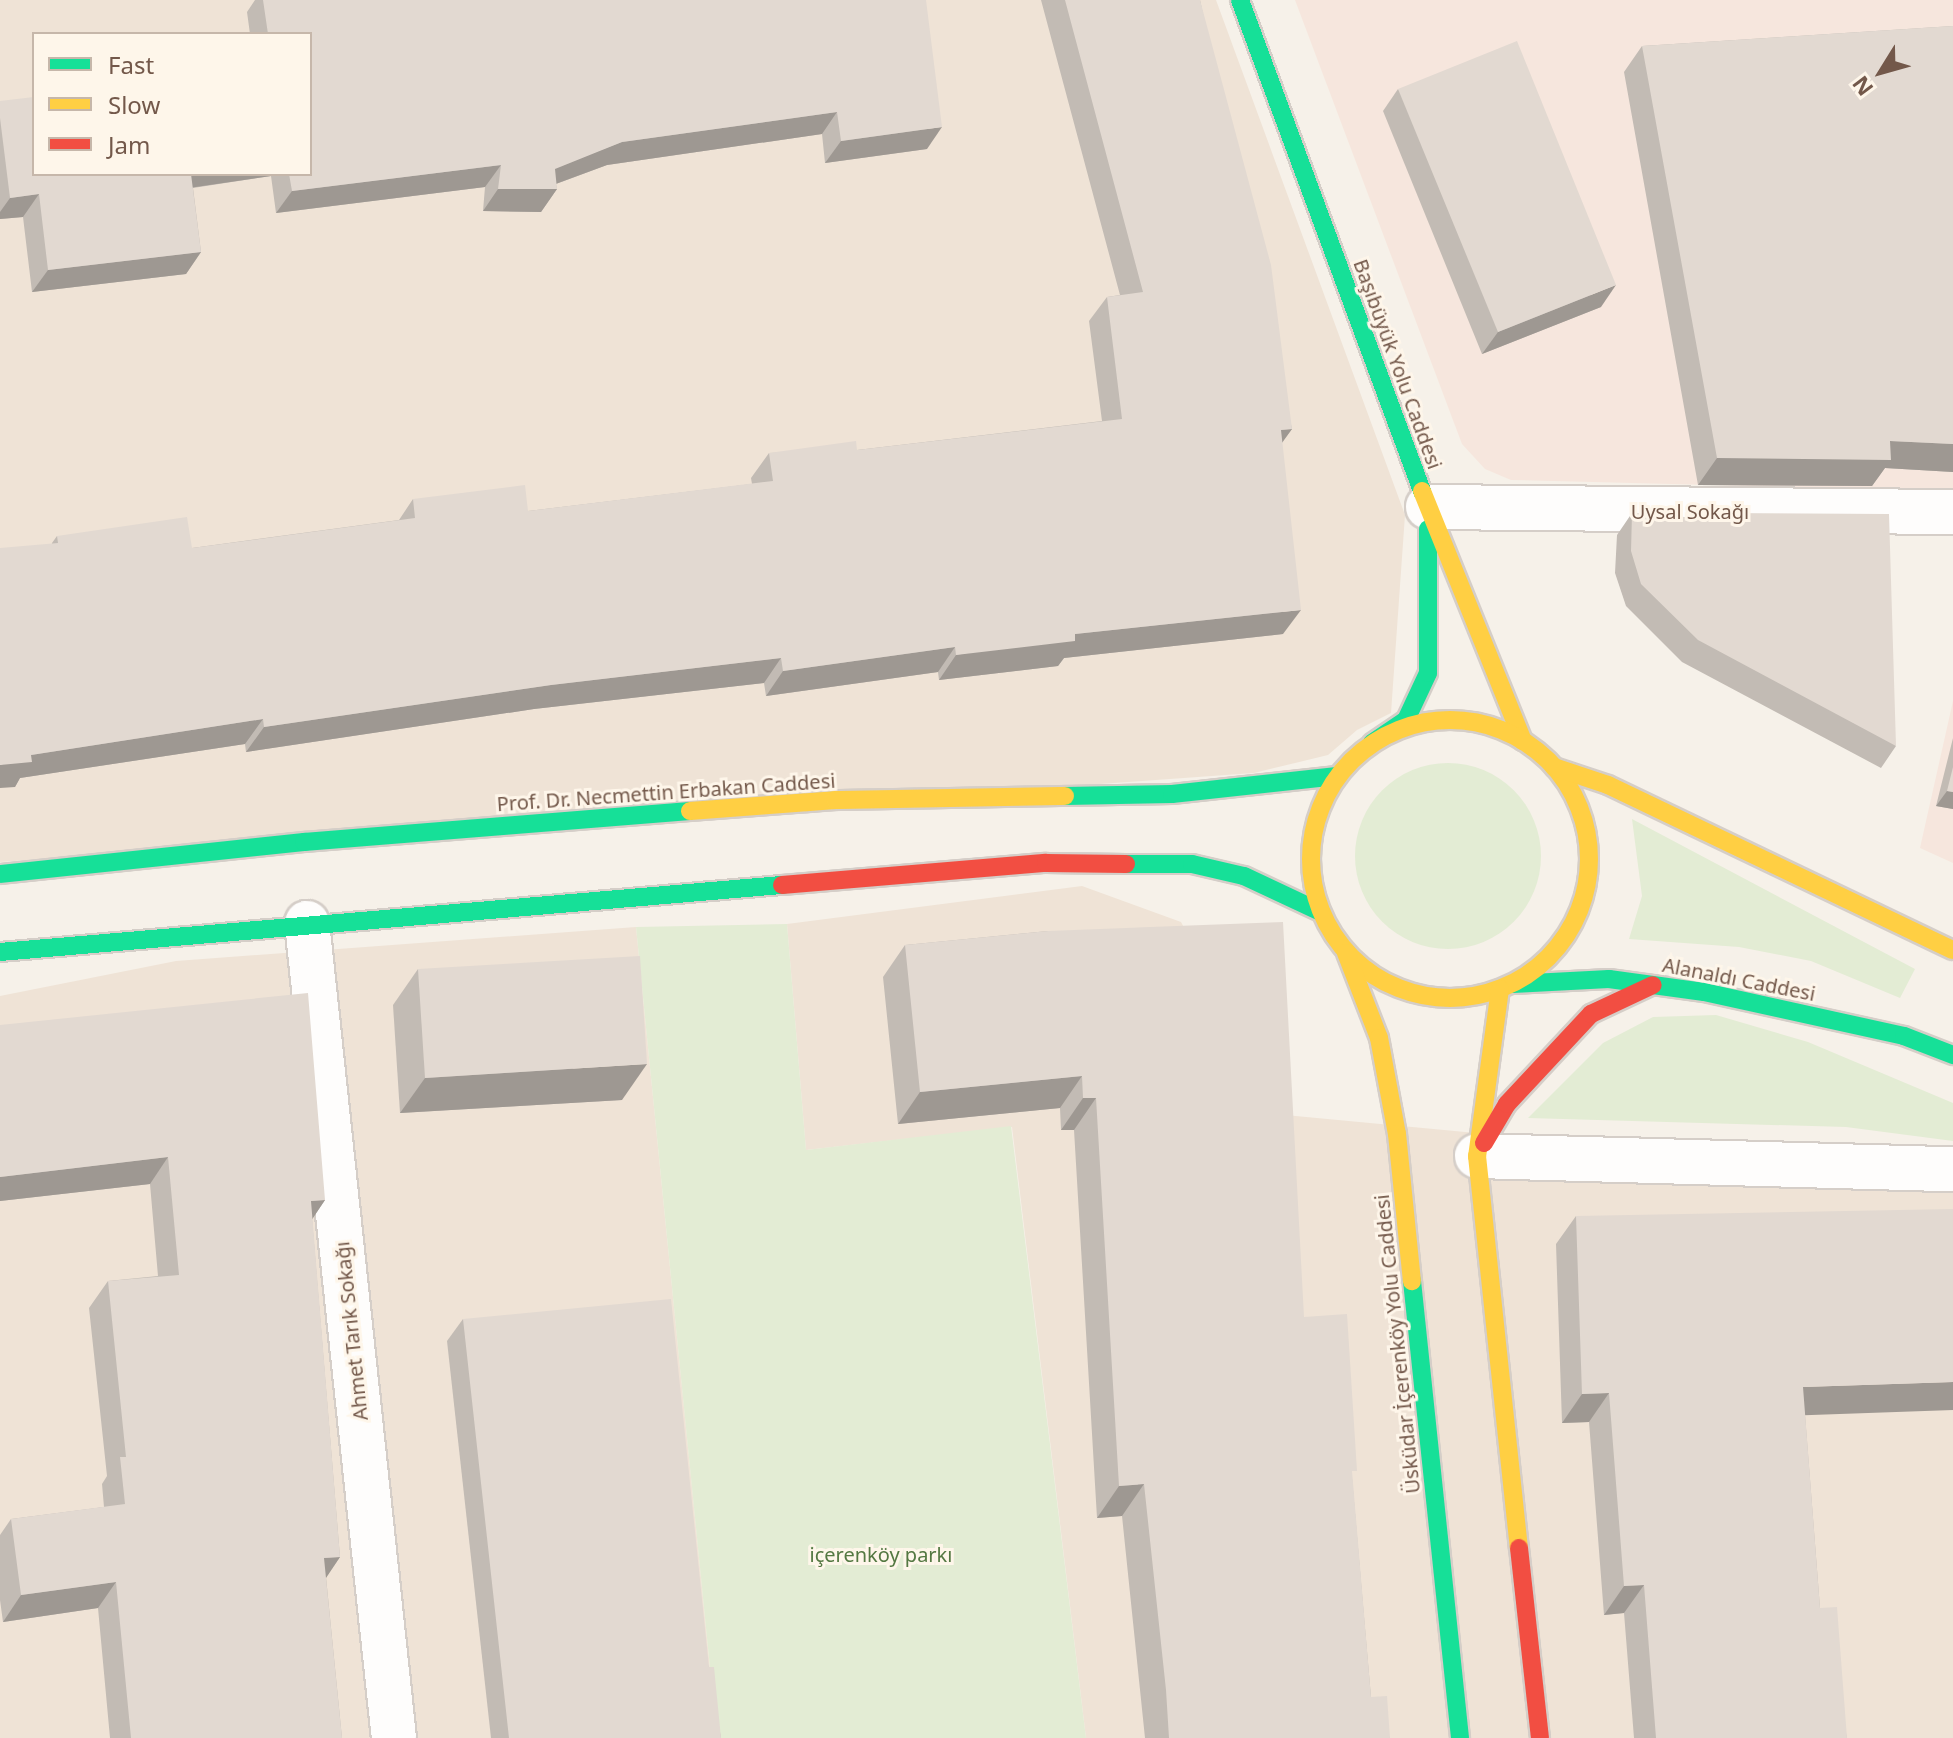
<!DOCTYPE html>
<html>
<head>
<meta charset="utf-8">
<style>
	body { margin:0 }
	#map { position:relative; width:1953px; height:1738px; overflow:hidden; background:#f6f1e9; font-family:"Noto Sans",sans-serif }
	div>[style] { position:absolute }
	.residential>* { inset:0; background:#efe3d6 }
	.commercial>* { inset:0; background:#f6e6dd }
	.green>* { inset:0; background:#e3ecd4 }
	.round { border-radius:50% }
	.roads { filter:drop-shadow(2px 0 #d5cec8) drop-shadow(-2px 0 #d5cec8) drop-shadow(0 2px #d5cec8) drop-shadow(0 -2px #d5cec8) }
	.street>* { height:44px; margin:-22px; padding:0 22px; transform-origin:22px; border-radius:22px; background:#fefdfc }
	.fast>* { height:18px; margin:-9px; padding:0 9px; transform-origin:9px; border-radius:9px; background:#16e098 }
	.slow>* { height:18px; margin:-9px; padding:0 9px; transform-origin:9px; border-radius:9px; background:#ffcf43 }
	.slow>.ring { margin:-9px; padding:0; box-sizing:content-box; background:none; border:18px solid #ffcf43; border-radius:50% }
	.jam>* { height:18px; margin:-9px; padding:0 9px; transform-origin:9px; border-radius:9px; background:#f24e42 }
	.wall>* { inset:0; background:#c2bbb4 }
	.shaded-wall>* { inset:0; background:#9e9892 }
	.building>* { inset:0; background:#e2d9d1 }
	span { translate:-50% -50%; white-space:nowrap; text-align:center; line-height:1.15; -webkit-text-stroke:6px #fef6ea; paint-order:stroke }
	.street-label { font-size:20px; color:#73584a }
	.park-label { font-size:20px; color:#547842 }
	.legend { position:absolute; left:32px; top:32px; width:280px; height:144px; box-sizing:border-box; background:#fef6ea; border:2px solid #c6b7aa; margin:0; padding:10px 14px; list-style:none; font-size:24px; color:#73584a }
	.legend li { display:flex; align-items:center; gap:16px; height:40px }
	.legend b { width:40px; border:2px solid #c6b7aa }
	.north { position:absolute; left:1841px; top:32px; width:80px; height:80px; -webkit-text-stroke:6px #fef6ea; paint-order:stroke; rotate:233deg; font-size:22px; font-weight:700; line-height:32px; text-align:center; color:#73584a }
	.north::after { content:''; display:block; margin:auto; width:28px; height:36px; background:#73584a; clip-path:polygon(50% 0,100% 100%,50% 72%,0 100%) }
</style>
</head>
<body>
<div id="map">
	<div class="residential">
		<i style="clip-path:polygon(evenodd,0 0,1216px 0,1405px 515px,1391px 713px,1357px 730px,1328px 755px,1254px 773px,0 862px,0 0,34px 34px,310px 34px,310px 174px,34px 174px,34px 34px)"></i>
		<i style="clip-path:polygon(1082px 886px,1181px 922px,1285px 1115px,1497px 1135px,1953px 1156px,1953px 1738px,1086px 1738px,1012px 1127px,806px 1150px,787px 924px)"></i>
		<i style="clip-path:polygon(636px 927px,717px 1738px,0 1738px,0 996px,176px 961px)"></i>
	</div>
	<div class="commercial">
		<i style="clip-path:polygon(1295px 0,1953px 0,1953px 491px,1511px 480px,1485px 469px,1462px 444px)"></i>
		<i style="clip-path:polygon(1953px 701px,1953px 863px,1920px 848px)"></i>
	</div>
	<div class="green">
		<i class="round" style="left:1355px;top:763px;width:186px;height:186px"></i>
		<i style="clip-path:polygon(1632px 819px,1915px 969px,1900px 998px,1811px 961px,1739px 947px,1629px 939px,1642px 896px)"></i>
		<i style="clip-path:polygon(787px 924px,806px 1150px,1011px 1126px,1086px 1738px,717px 1738px,636px 927px)"></i>
		<i style="clip-path:polygon(1716px 1015px,1808px 1042px,1953px 1103px,1953px 1141px,1846px 1127px,1528px 1118px,1603px 1043px,1653px 1017px)"></i>
	</div>
	<div class="roads">
		<div class="street">
			<i style="left:1428px;top:507px;width:525px;rotate:0.55deg"></i>
			<i style="left:307px;top:923px;width:820px;rotate:83.91deg"></i>
			<i style="left:1477px;top:1156px;width:476px;rotate:1.6deg"></i>
		</div>
		<div class="fast">
			<i style="left:1240px;top:0;width:524px;rotate:69.66deg"></i>
			<i style="left:1372px;top:743px;width:41px;rotate:-34.1deg"></i>
			<i style="left:1406px;top:720px;width:52px;rotate:-64.9deg"></i>
			<i style="left:1428px;top:673px;width:144px;rotate:-90deg"></i>
			<i style="left:1065px;top:796px;width:107px;rotate:-1.1deg"></i>
			<i style="left:1172px;top:794px;width:166px;rotate:-6.2deg"></i>
			<i style="left:1126px;top:864px;width:66px"></i>
			<i style="left:1192px;top:864px;width:53px;rotate:13deg"></i>
			<i style="left:1244px;top:876px;width:85px;rotate:25.1deg"></i>
			<i style="left:0;top:874px;width:306px;rotate:-6deg"></i>
			<i style="left:304px;top:842px;width:387px;rotate:-4.6deg"></i>
			<i style="left:0;top:952px;width:785px;rotate:-4.9deg"></i>
			<i style="left:1513px;top:984px;width:96px;rotate:-3deg"></i>
			<i style="left:1609px;top:979px;width:96px;rotate:7.8deg"></i>
			<i style="left:1704px;top:992px;width:205px;rotate:12.4deg"></i>
			<i style="left:1904px;top:1036px;width:53px;rotate:21.2deg"></i>
			<i style="left:1412px;top:1281px;width:460px;rotate:84deg"></i>
		</div>
		<div class="slow">
			<i style="left:1422px;top:491px;width:270px;rotate:68deg"></i>
			<i class="ring" style="left:1311px;top:720px;width:260px;height:260px"></i>
			<i style="left:1554px;top:767px;width:57px;rotate:18.4deg"></i>
			<i style="left:1608px;top:785px;width:382px;rotate:25.6deg"></i>
			<i style="left:690px;top:811px;width:145px;rotate:-4.3deg"></i>
			<i style="left:835px;top:800px;width:230px;rotate:-1deg"></i>
			<i style="left:1346px;top:953px;width:91px;rotate:68.8deg"></i>
			<i style="left:1379px;top:1038px;width:98px;rotate:79.4deg"></i>
			<i style="left:1397px;top:1134px;width:148px;rotate:84.2deg"></i>
			<i style="left:1500px;top:989px;width:169px;rotate:97.8deg"></i>
			<i style="left:1477px;top:1156px;width:394px;rotate:83.9deg"></i>
		</div>
		<div class="jam">
			<i style="left:782px;top:885px;width:265px;rotate:-4.8deg"></i>
			<i style="left:1046px;top:863px;width:80px;rotate:0.7deg"></i>
			<i style="left:1484px;top:1143px;width:45px;rotate:-59.5deg"></i>
			<i style="left:1507px;top:1104px;width:123px;rotate:-47deg"></i>
			<i style="left:1591px;top:1014px;width:68px;rotate:-25.1deg"></i>
			<i style="left:1519px;top:1548px;width:191px;rotate:83.7deg"></i>
		</div>
	</div>
	<div class="wall">
		<i style="clip-path:polygon(255px 0,926px 0,927px 149px,825px 163px,822px 134px,607px 165px,556px 184px,557px 189px,541px 212px,483px 211px,485px 187px,276px 213px,271px 176px,193px 188px,201px 252px,186px 274px,32px 292px,23px 217px,0 219px,0 101px,34px 174px,310px 174px,310px 34px,250px 34px,247px 12px)"></i>
		<i style="clip-path:polygon(1041px 0,1200px 0,1292px 429px,1282px 442px,1283px 634px,1064px 658px,1058px 666px,939px 680px,938px 672px,766px 696px,764px 683px,534px 709px,246px 752px,245px 744px,20px 778px,15px 787px,52px 543px,57px 536px,192px 548px,399px 520px,413px 499px,528px 511px,752px 484px,751px 478px,769px 453px,857px 450px,1102px 421px,1089px 321px,1107px 297px,1120px 295px)"></i>
		<i style="clip-path:polygon(1953px 26px,1953px 472px,1885px 468px,1872px 486px,1698px 485px,1624px 72px,1642px 46px)"></i>
		<i style="clip-path:polygon(1398px 89px,1601px 307px,1482px 354px,1383px 111px)"></i>
		<i style="clip-path:polygon(1632px 513px,1718px 520px,1723px 513px,1896px 746px,1881px 768px,1682px 662px,1626px 606px,1615px 573px,1617px 535px)"></i>
		<i style="clip-path:polygon(1953px 738px,1953px 809px,1936px 806px)"></i>
		<i style="clip-path:polygon(1048px 931px,1304px 1317px,1352px 1478px,1371px 1697px,1390px 1738px,1145px 1738px,1122px 1516px,1097px 1518px,1074px 1130px,1061px 1130px,1060px 1108px,898px 1124px,883px 977px,905px 945px)"></i>
		<i style="clip-path:polygon(418px 969px,622px 1100px,400px 1113px,393px 1005px)"></i>
		<i style="clip-path:polygon(0 1025px,325px 1200px,312px 1219px,340px 1557px,326px 1577px,342px 1738px,110px 1738px,98px 1608px,3px 1622px,0 1600px,0 1535px,11px 1519px,104px 1507px,102px 1484px,107px 1476px,89px 1308px,108px 1281px,158px 1276px,150px 1184px,0 1201px)"></i>
		<i style="clip-path:polygon(1576px 1216px,1805px 1415px,1820px 1608px,1847px 1738px,1634px 1738px,1624px 1613px,1604px 1615px,1589px 1422px,1562px 1423px,1556px 1244px)"></i>
		<i style="clip-path:polygon(463px 1319px,709px 1667px,721px 1738px,491px 1738px,447px 1341px)"></i>
	</div>
	<div class="shaded-wall">
		<i style="clip-path:polygon(837px 112px,822px 134px,607px 165px,542px 189px,557px 189px,541px 212px,483px 211px,498px 189px,622px 142px)"></i>
		<i style="clip-path:polygon(942px 127px,927px 149px,825px 163px,841px 141px)"></i>
		<i style="clip-path:polygon(501px 165px,485px 187px,276px 213px,292px 191px)"></i>
		<i style="clip-path:polygon(186px 174px,272px 174px,271px 176px,175px 190px)"></i>
		<i style="clip-path:polygon(39px 194px,23px 217px,0 219px,0 212px,10px 198px)"></i>
		<i style="clip-path:polygon(201px 252px,186px 274px,32px 292px,48px 270px)"></i>
		<i style="clip-path:polygon(1616px 285px,1601px 307px,1482px 354px,1498px 332px)"></i>
		<i style="clip-path:polygon(1292px 429px,1274px 454px,1281px 430px)"></i>
		<i style="clip-path:polygon(1890px 441px,1953px 444px,1953px 472px,1885px 468px,1872px 486px,1698px 485px,1717px 458px)"></i>
		<i style="clip-path:polygon(1301px 610px,1283px 634px,1064px 658px,1058px 666px,939px 680px,956px 655px,1075px 634px)"></i>
		<i style="clip-path:polygon(955px 647px,938px 672px,766px 696px,783px 671px)"></i>
		<i style="clip-path:polygon(781px 658px,764px 683px,534px 709px,246px 752px,264px 727px,551px 685px)"></i>
		<i style="clip-path:polygon(263px 719px,245px 744px,20px 778px,15px 787px,0 788px,0 765px,31px 755px)"></i>
		<i style="clip-path:polygon(1947px 791px,1953px 792px,1953px 809px,1936px 806px)"></i>
		<i style="clip-path:polygon(647px 1064px,622px 1100px,400px 1113px,425px 1078px)"></i>
		<i style="clip-path:polygon(1082px 1076px,1060px 1108px,898px 1124px,920px 1092px)"></i>
		<i style="clip-path:polygon(1083px 1098px,1096px 1098px,1074px 1130px,1061px 1130px)"></i>
		<i style="clip-path:polygon(168px 1157px,150px 1184px,0 1201px,0 1177px)"></i>
		<i style="clip-path:polygon(325px 1200px,307px 1227px,311px 1201px)"></i>
		<i style="clip-path:polygon(1953px 1382px,1953px 1410px,1783px 1416px,1803px 1387px)"></i>
		<i style="clip-path:polygon(1609px 1393px,1589px 1422px,1562px 1423px,1582px 1394px)"></i>
		<i style="clip-path:polygon(1144px 1484px,1122px 1516px,1097px 1518px,1119px 1486px)"></i>
		<i style="clip-path:polygon(340px 1557px,322px 1584px,324px 1558px)"></i>
		<i style="clip-path:polygon(116px 1582px,98px 1608px,3px 1622px,21px 1595px)"></i>
		<i style="clip-path:polygon(1644px 1585px,1624px 1613px,1604px 1615px,1624px 1586px)"></i>
	</div>
	<div class="building">
		<i style="clip-path:polygon(263px 0,926px 0,942px 127px,841px 141px,837px 112px,622px 142px,555px 169px,557px 189px,498px 189px,501px 165px,292px 191px,289px 174px,310px 174px,310px 34px,268px 34px)"></i>
		<i style="clip-path:polygon(1065px 0,1200px 0,1271px 265px,1292px 429px,1281px 430px,1301px 610px,1075px 634px,1075px 641px,956px 655px,955px 647px,783px 671px,781px 658px,551px 685px,264px 727px,263px 719px,31px 755px,32px 762px,0 765px,0 548px,58px 543px,57px 536px,187px 517px,192px 548px,415px 518px,413px 499px,525px 485px,528px 511px,773px 481px,769px 453px,856px 441px,857px 450px,1122px 419px,1107px 297px,1143px 292px)"></i>
		<i style="clip-path:polygon(1953px 26px,1953px 444px,1890px 441px,1891px 460px,1717px 458px,1642px 46px)"></i>
		<i style="clip-path:polygon(1517px 41px,1616px 285px,1498px 332px,1398px 89px)"></i>
		<i style="clip-path:polygon(34px 97px,34px 174px,191px 174px,201px 252px,48px 270px,39px 194px,10px 198px,0 118px,0 101px)"></i>
		<i style="clip-path:polygon(1632px 513px,1724px 520px,1723px 513px,1889px 514px,1896px 746px,1698px 640px,1641px 584px,1631px 551px)"></i>
		<i style="clip-path:polygon(1953px 767px,1953px 792px,1947px 791px)"></i>
		<i style="clip-path:polygon(1283px 922px,1304px 1317px,1347px 1314px,1357px 1471px,1352px 1471px,1371px 1697px,1387px 1696px,1390px 1738px,1169px 1738px,1166px 1690px,1144px 1484px,1119px 1486px,1096px 1098px,1083px 1098px,1082px 1076px,920px 1092px,905px 945px,1048px 931px)"></i>
		<i style="clip-path:polygon(640px 956px,647px 1064px,425px 1078px,418px 969px)"></i>
		<i style="clip-path:polygon(308px 993px,325px 1200px,311px 1201px,340px 1557px,324px 1558px,342px 1738px,131px 1738px,116px 1582px,21px 1595px,11px 1519px,125px 1504px,120px 1457px,126px 1457px,108px 1281px,179px 1275px,168px 1157px,0 1177px,0 1025px)"></i>
		<i style="clip-path:polygon(1953px 1209px,1953px 1382px,1803px 1387px,1820px 1608px,1837px 1607px,1847px 1738px,1656px 1738px,1644px 1585px,1624px 1586px,1609px 1393px,1582px 1394px,1576px 1216px)"></i>
		<i style="clip-path:polygon(671px 1299px,709px 1667px,714px 1667px,721px 1738px,509px 1738px,463px 1319px)"></i>
	</div>
	<div class="street-label">
		<span style="left:1398px;top:364px;rotate:70deg">Başıbüyük Yolu Caddesi</span>
		<span style="left:1690px;top:511px">Uysal Sokağı</span>
		<span style="left:666px;top:792px;rotate:-4deg">Prof. Dr. Necmettin Erbakan Caddesi</span>
		<span style="left:1739px;top:979px;rotate:11deg">Alanaldı Caddesi</span>
		<span style="left:351px;top:1331px;rotate:-96deg">Ahmet Tarık Sokağı</span>
		<span style="left:1397px;top:1344px;rotate:-96deg">Üsküdar İçerenköy Yolu Caddesi</span>
	</div>
	<div class="park-label">
		<span style="left:881px;top:1554px">içerenköy parkı</span>
	</div>
	<ul class="legend">
	<li><b style="height:10px;background:#16e098"></b>Fast</li>
	<li><b style="height:10px;background:#ffcf43"></b>Slow</li>
	<li><b style="height:10px;background:#f24e42"></b>Jam</li>
	</ul>
	<div class="north">N</div>
</div>
</body>
</html>
